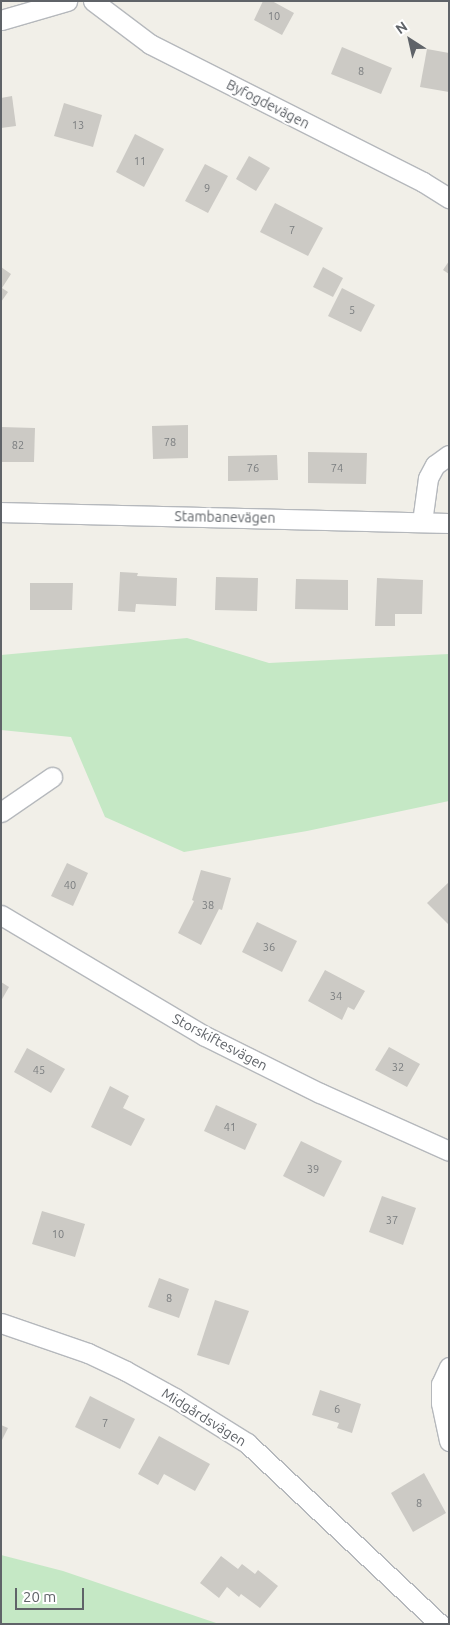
<!DOCTYPE html>
<html>
<head>
<meta charset="utf-8">
<style>
	body { margin:0 }
	#map { position:relative; width:450px; height:1625px; overflow:hidden; background:#f1efe8; font-family:Ubuntu,sans-serif }
	div>[style] { position:absolute }
	.green>* { inset:0; background:#c5e8c5 }
	.building>* { inset:0; background:#cccac5 }
	.roads { filter:drop-shadow(1px 0 #b5b8bc) drop-shadow(-1px 0 #b5b8bc) drop-shadow(0 1px #b5b8bc) drop-shadow(0 -1px #b5b8bc) }
	.minor>* { height:19px; margin:-9.5px; padding:0 9.5px; transform-origin:9.5px; border-radius:9.5px; background:#fff }
	span { translate:-50% -50%; white-space:nowrap; text-align:center; line-height:1.15; -webkit-text-stroke:4px #fff; paint-order:stroke }
	.number-label { font-size:11px; color:#7a7d7f }
	.number-label span { -webkit-text-stroke-width:0 }
	.street-label { font-size:14px; color:#5f6368 }
	.frame { position:absolute; inset:0; border:2px solid #5f6368; pointer-events:none }
	.north { position:absolute; left:385px; top:15px; width:50px; height:50px; -webkit-text-stroke:4px #fff; paint-order:stroke; rotate:325deg; font-size:14px; font-weight:700; line-height:20px; text-align:center; color:#5f6368 }
	.north::after { content:''; display:block; margin:auto; width:18px; height:22px; background:#5f6368; clip-path:polygon(50% 0,100% 100%,50% 72%,0 100%) }
	.scale { position:absolute; left:15px; top:1588px; width:69px; height:22px; box-sizing:border-box; border:2px solid #5f6368; border-top:0; padding-left:6px; font-size:15px; line-height:18px; white-space:nowrap; color:#5f6368; -webkit-text-stroke:4px #fff; paint-order:stroke }
</style>
</head>
<body>
<div id="map">
	<div class="green">
		<i style="clip-path:polygon(187px 638px,269px 663px,449px 654px,449px 801px,307px 831px,184px 852px,105px 817px,71px 737px,1px 730px,1px 655px)"></i>
		<i style="clip-path:polygon(1px 1555px,63px 1571px,219px 1624px,1px 1624px)"></i>
	</div>
	<div class="building">
		<i style="clip-path:polygon(263px 1px,272px 1px,294px 13px,282px 35px,254px 20px)"></i>
		<i style="clip-path:polygon(342px 47px,392px 68px,381px 94px,331px 74px)"></i>
		<i style="clip-path:polygon(427px 49px,449px 53px,449px 92px,420px 87px)"></i>
		<i style="clip-path:polygon(12px 96px,16px 126px,1px 128px,1px 98px)"></i>
		<i style="clip-path:polygon(64px 103px,102px 115px,93px 147px,54px 136px)"></i>
		<i style="clip-path:polygon(135px 134px,164px 149px,144px 187px,116px 172px)"></i>
		<i style="clip-path:polygon(249px 156px,270px 168px,256px 191px,236px 179px)"></i>
		<i style="clip-path:polygon(205px 164px,228px 176px,208px 213px,185px 201px)"></i>
		<i style="clip-path:polygon(275px 203px,323px 228px,308px 256px,260px 232px)"></i>
		<i style="clip-path:polygon(449px 261px,449px 274px,443px 270px)"></i>
		<i style="clip-path:polygon(1px 267px,11px 274px,2px 288px,8px 292px,1px 302px)"></i>
		<i style="clip-path:polygon(323px 267px,343px 278px,333px 297px,313px 287px)"></i>
		<i style="clip-path:polygon(342px 288px,375px 305px,361px 332px,328px 316px)"></i>
		<i style="clip-path:polygon(188px 425px,188px 458px,153px 459px,152px 426px)"></i>
		<i style="clip-path:polygon(1px 427px,35px 428px,34px 462px,1px 462px)"></i>
		<i style="clip-path:polygon(308px 452px,367px 453px,366px 484px,308px 483px)"></i>
		<i style="clip-path:polygon(277px 455px,278px 480px,228px 481px,228px 456px)"></i>
		<i style="clip-path:polygon(120px 572px,138px 573px,137px 576px,177px 578px,176px 606px,136px 604px,135px 612px,118px 611px)"></i>
		<i style="clip-path:polygon(216px 577px,258px 578px,257px 611px,215px 610px)"></i>
		<i style="clip-path:polygon(377px 578px,423px 580px,422px 614px,395px 614px,395px 626px,375px 626px)"></i>
		<i style="clip-path:polygon(296px 579px,348px 580px,348px 610px,295px 609px)"></i>
		<i style="clip-path:polygon(30px 583px,73px 583px,72px 610px,30px 610px)"></i>
		<i style="clip-path:polygon(67px 863px,88px 873px,73px 906px,51px 896px)"></i>
		<i style="clip-path:polygon(201px 870px,231px 878px,222px 910px,219px 909px,201px 945px,178px 933px,194px 901px,192px 900px)"></i>
		<i style="clip-path:polygon(449px 882px,449px 925px,427px 903px)"></i>
		<i style="clip-path:polygon(257px 922px,297px 941px,282px 972px,242px 952px)"></i>
		<i style="clip-path:polygon(325px 970px,365px 991px,354px 1010px,348px 1007px,342px 1020px,308px 1001px)"></i>
		<i style="clip-path:polygon(1px 982px,9px 987px,1px 1001px)"></i>
		<i style="clip-path:polygon(389px 1047px,420px 1064px,407px 1087px,375px 1070px)"></i>
		<i style="clip-path:polygon(27px 1048px,65px 1069px,51px 1093px,14px 1072px)"></i>
		<i style="clip-path:polygon(110px 1086px,129px 1096px,123px 1108px,145px 1119px,131px 1146px,91px 1127px)"></i>
		<i style="clip-path:polygon(216px 1105px,257px 1124px,245px 1150px,204px 1131px)"></i>
		<i style="clip-path:polygon(301px 1141px,342px 1161px,324px 1197px,283px 1176px)"></i>
		<i style="clip-path:polygon(382px 1196px,416px 1208px,403px 1245px,369px 1232px)"></i>
		<i style="clip-path:polygon(42px 1211px,85px 1224px,75px 1257px,32px 1244px)"></i>
		<i style="clip-path:polygon(159px 1278px,189px 1289px,179px 1318px,148px 1307px)"></i>
		<i style="clip-path:polygon(215px 1300px,249px 1311px,229px 1365px,197px 1355px)"></i>
		<i style="clip-path:polygon(320px 1390px,361px 1404px,352px 1433px,337px 1428px,339px 1423px,312px 1415px)"></i>
		<i style="clip-path:polygon(90px 1396px,135px 1419px,120px 1449px,75px 1427px)"></i>
		<i style="clip-path:polygon(1px 1425px,8px 1428px,1px 1442px)"></i>
		<i style="clip-path:polygon(159px 1436px,210px 1464px,195px 1491px,164px 1474px,158px 1485px,138px 1474px)"></i>
		<i style="clip-path:polygon(424px 1473px,446px 1513px,413px 1532px,391px 1493px)"></i>
		<i style="clip-path:polygon(221px 1556px,238px 1569px,242px 1564px,255px 1574px,258px 1570px,278px 1586px,260px 1608px,241px 1594px,239px 1597px,227px 1587px,219px 1598px,200px 1583px)"></i>
	</div>
	<div class="roads">
		<div class="minor">
			<i style="left:93px;top:1px;width:71px;rotate:37deg"></i>
			<i style="left:150px;top:44px;width:306px;rotate:26.8deg"></i>
			<i style="left:423px;top:182px;width:31px;rotate:32deg"></i>
			<i style="left:1px;top:20px;width:69px;rotate:-16.1deg"></i>
			<i style="left:1px;top:512px;width:448px;rotate:1.4deg"></i>
			<i style="left:422px;top:522px;width:44px;rotate:-82.2deg"></i>
			<i style="left:428px;top:478px;width:15px;rotate:-62deg"></i>
			<i style="left:435px;top:465px;width:17px;rotate:-36deg"></i>
			<i style="left:1px;top:812px;width:62px;rotate:-34.5deg"></i>
			<i style="left:1px;top:915px;width:237px;rotate:30.7deg"></i>
			<i style="left:205px;top:1036px;width:128px;rotate:26.4deg"></i>
			<i style="left:320px;top:1093px;width:141px;rotate:24.2deg"></i>
			<i style="left:1px;top:1323px;width:92px;rotate:19deg"></i>
			<i style="left:88px;top:1353px;width:42px;rotate:25.3deg"></i>
			<i style="left:126px;top:1371px;width:56px;rotate:28.9deg"></i>
			<i style="left:175px;top:1398px;width:85px;rotate:32deg"></i>
			<i style="left:247px;top:1443px;width:265px;rotate:43.2deg"></i>
			<i style="left:449px;top:1367px;width:19px;rotate:115deg"></i>
			<i style="left:441px;top:1384px;width:19px;rotate:90deg"></i>
			<i style="left:441px;top:1403px;width:39px;rotate:78deg"></i>
		</div>
	</div>
	<div class="number-label">
		<span style="left:274px;top:16px">10</span>
		<span style="left:361px;top:71px">8</span>
		<span style="left:78px;top:125px">13</span>
		<span style="left:140px;top:161px">11</span>
		<span style="left:207px;top:188px">9</span>
		<span style="left:292px;top:230px">7</span>
		<span style="left:352px;top:310px">5</span>
		<span style="left:170px;top:442px">78</span>
		<span style="left:18px;top:445px">82</span>
		<span style="left:253px;top:468px">76</span>
		<span style="left:337px;top:468px">74</span>
		<span style="left:70px;top:885px">40</span>
		<span style="left:208px;top:905px">38</span>
		<span style="left:269px;top:947px">36</span>
		<span style="left:336px;top:996px">34</span>
		<span style="left:398px;top:1067px">32</span>
		<span style="left:39px;top:1070px">45</span>
		<span style="left:230px;top:1127px">41</span>
		<span style="left:313px;top:1169px">39</span>
		<span style="left:392px;top:1220px">37</span>
		<span style="left:58px;top:1234px">10</span>
		<span style="left:169px;top:1298px">8</span>
		<span style="left:337px;top:1409px">6</span>
		<span style="left:105px;top:1423px">7</span>
		<span style="left:419px;top:1503px">8</span>
	</div>
	<div class="street-label">
		<span style="left:268px;top:104px;rotate:27deg">Byfogdevägen</span>
		<span style="left:225px;top:517px;rotate:1deg">Stambanevägen</span>
		<span style="left:220px;top:1042px;rotate:28deg">Storskiftesvägen</span>
		<span style="left:204px;top:1417px;rotate:32deg">Midgårdsvägen</span>
	</div>
	<div class="frame"></div>
	<div class="north">N</div>
	<div class="scale">20 m</div>
</div>
</body>
</html>
